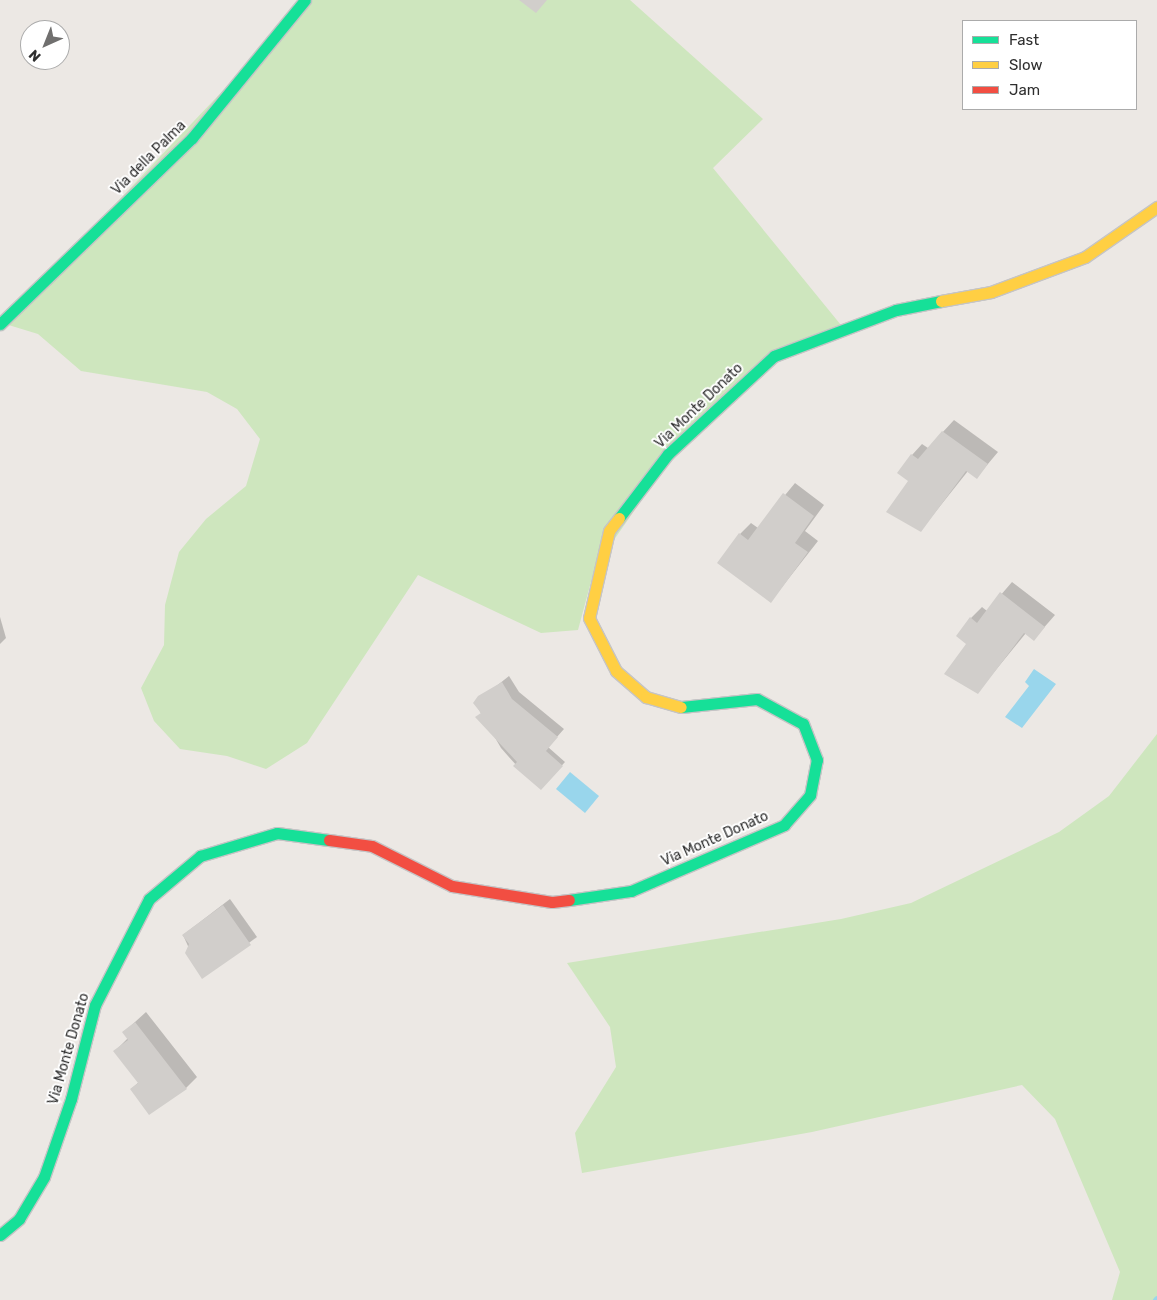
<!DOCTYPE html>
<html>
<head>
<meta charset="utf-8">
<style>
	body { margin:0 }
	#map { position:relative; width:1157px; height:1300px; overflow:hidden; background:#ece8e4; font-family:Rubik,sans-serif }
	div>[style] { position:absolute }
	.green>* { inset:0; background:#cee6be }
	.water>* { inset:0; background:#99d6ec }
	.shadow>* { inset:0; background:#0003 }
	.stream>* { height:7px; margin:-3.5px; padding:0 3.5px; transform-origin:3.5px; border-radius:3.5px; background:#99d6ec }
	.building>* { inset:0; background:#d1cecb }
	.roads { filter:drop-shadow(1px 0 #c5c4c5) drop-shadow(-1px 0 #c5c4c5) drop-shadow(0 1px #c5c4c5) drop-shadow(0 -1px #c5c4c5) }
	.fast>* { height:11px; margin:-5.5px; padding:0 5.5px; transform-origin:5.5px; border-radius:5.5px; background:#16e098 }
	.slow>* { height:11px; margin:-5.5px; padding:0 5.5px; transform-origin:5.5px; border-radius:5.5px; background:#ffcf43 }
	.jam>* { height:11px; margin:-5.5px; padding:0 5.5px; transform-origin:5.5px; border-radius:5.5px; background:#f24e42 }
	span { translate:-50% -50%; white-space:nowrap; text-align:center; line-height:1.15; -webkit-text-stroke:4px #fff; paint-order:stroke }
	.street-label { font-size:14px; color:#2e2e2e }
	.legend { position:absolute; left:962px; top:20px; width:175px; height:90px; box-sizing:border-box; background:#fff; border:1px solid #ababab; margin:0; padding:6px 9px; list-style:none; font-size:15px; color:#2e2e2e }
	.legend li { display:flex; align-items:center; gap:10px; height:25px }
	.legend b { width:25px; border:1px solid #ababab }
	.north { position:absolute; left:20px; top:20px; width:50px; height:50px; box-sizing:border-box; background:#fff; border:1px solid #ababab; border-radius:50%; rotate:224deg; font-size:14px; font-weight:700; line-height:20px; text-align:center; color:#2e2e2e }
	.north::after { content:''; display:block; margin:auto; width:18px; height:22px; background:#706f6e; clip-path:polygon(50% 0,100% 100%,50% 72%,0 100%) }
</style>
</head>
<body>
<div id="map">
	<div class="green">
		<i style="clip-path:polygon(309px 0,630px 0,763px 119px,713px 168px,845px 330px,788px 352px,697px 421px,595px 567px,578px 630px,541px 633px,418px 575px,307px 743px,266px 769px,227px 756px,180px 749px,154px 721px,141px 688px,164px 645px,165px 605px,179px 552px,206px 519px,246px 486px,260px 439px,237px 409px,207px 392px,81px 371px,38px 334px,2px 323px)"></i>
		<i style="clip-path:polygon(1157px 734px,1157px 1300px,1112px 1300px,1120px 1272px,1055px 1119px,1022px 1085px,812px 1132px,582px 1173px,575px 1133px,616px 1067px,610px 1027px,567px 963px,841px 919px,911px 903px,1059px 832px,1109px 796px)"></i>
	</div>
	<div class="water">
		<i style="clip-path:polygon(1034px 669px,1056px 684px,1022px 728px,1005px 717px,1029px 686px,1025px 682px)"></i>
		<i style="clip-path:polygon(570px 772px,599px 796px,585px 813px,556px 789px)"></i>
	</div>
	<div class="shadow">
		<i style="clip-path:polygon(954px 420px,998px 452px,977px 477px,968px 471px,921px 530px,910px 481px,912px 455px,922px 444px,928px 448px)"></i>
		<i style="clip-path:polygon(795px 483px,824px 505px,805px 531px,818px 541px,771px 601px,740px 534px,751px 523px,758px 528px)"></i>
		<i style="clip-path:polygon(1012px 582px,1055px 615px,1034px 639px,1026px 633px,977px 693px,968px 644px,971px 618px,982px 607px,987px 611px)"></i>
		<i style="clip-path:polygon(0 617px,6px 638px,0 644px)"></i>
		<i style="clip-path:polygon(509px 676px,519px 692px,564px 729px,548px 747px,565px 762px,544px 785px,525px 775px,501px 748px,475px 703px)"></i>
		<i style="clip-path:polygon(230px 899px,257px 937px,202px 977px,183px 935px)"></i>
		<i style="clip-path:polygon(146px 1012px,197px 1077px,186px 1088px,131px 1089px,139px 1082px,115px 1051px,128px 1038px,124px 1032px)"></i>
	</div>
	<div class="stream">
		<i style="left:1156px;top:1300px;width:1px;rotate:-45deg"></i>
	</div>
	<div class="building">
		<i style="clip-path:polygon(519px 0,547px 0,536px 13px)"></i>
		<i style="clip-path:polygon(942px 431px,988px 464px,977px 479px,966px 471px,921px 532px,886px 512px,908px 481px,897px 473px,911px 454px,918px 459px)"></i>
		<i style="clip-path:polygon(783px 493px,814px 516px,795px 543px,808px 552px,771px 603px,717px 563px,739px 533px,748px 540px)"></i>
		<i style="clip-path:polygon(1000px 592px,1045px 627px,1034px 641px,1024px 633px,978px 694px,944px 674px,966px 644px,956px 636px,970px 617px,977px 623px)"></i>
		<i style="clip-path:polygon(502px 682px,512px 699px,558px 737px,546px 751px,563px 766px,541px 790px,513px 766px,517px 762px,475px 717px,481px 713px,473px 703px,478px 696px)"></i>
		<i style="clip-path:polygon(223px 905px,251px 945px,202px 979px,185px 953px,189px 944px,182px 935px)"></i>
		<i style="clip-path:polygon(135px 1022px,187px 1089px,149px 1115px,130px 1089px,138px 1083px,113px 1051px,128px 1040px,122px 1032px)"></i>
	</div>
	<div class="roads">
		<div class="fast">
			<i style="left:0;top:324px;width:267px;rotate:-44.1deg"></i>
			<i style="left:192px;top:138px;width:178px;rotate:-50.7deg"></i>
			<i style="left:619px;top:518px;width:81px;rotate:-52.6deg"></i>
			<i style="left:668px;top:454px;width:144px;rotate:-42.8deg"></i>
			<i style="left:774px;top:356px;width:130px;rotate:-20.7deg"></i>
			<i style="left:896px;top:310px;width:46px;rotate:-11.3deg"></i>
			<i style="left:569px;top:900px;width:63px;rotate:-8.3deg"></i>
			<i style="left:631px;top:891px;width:167px;rotate:-23.3deg"></i>
			<i style="left:784px;top:825px;width:40px;rotate:-49deg"></i>
			<i style="left:810px;top:795px;width:36px;rotate:-79deg"></i>
			<i style="left:817px;top:760px;width:39px;rotate:-111deg"></i>
			<i style="left:803px;top:724px;width:52px;rotate:-151.5deg"></i>
			<i style="left:757px;top:699px;width:76px;rotate:174deg"></i>
			<i style="left:0;top:1235px;width:25px;rotate:-40deg"></i>
			<i style="left:19px;top:1219px;width:49px;rotate:-59.2deg"></i>
			<i style="left:44px;top:1177px;width:83px;rotate:-70.9deg"></i>
			<i style="left:71px;top:1099px;width:97px;rotate:-75.7deg"></i>
			<i style="left:95px;top:1005px;width:119px;rotate:-63deg"></i>
			<i style="left:149px;top:899px;width:67px;rotate:-40.1deg"></i>
			<i style="left:200px;top:856px;width:80px;rotate:-16.6deg"></i>
			<i style="left:277px;top:833px;width:52px;rotate:7.7deg"></i>
		</div>
		<div class="slow">
			<i style="left:941px;top:301px;width:51px;rotate:-10.2deg"></i>
			<i style="left:991px;top:292px;width:100px;rotate:-20.4deg"></i>
			<i style="left:1085px;top:257px;width:88px;rotate:-34.8deg"></i>
			<i style="left:619px;top:518px;width:16px;rotate:128deg"></i>
			<i style="left:609px;top:531px;width:89px;rotate:102.9deg"></i>
			<i style="left:589px;top:618px;width:59px;rotate:63deg"></i>
			<i style="left:616px;top:671px;width:40px;rotate:41deg"></i>
			<i style="left:646px;top:697px;width:36px;rotate:16deg"></i>
		</div>
		<div class="jam">
			<i style="left:329px;top:840px;width:43px;rotate:7.9deg"></i>
			<i style="left:372px;top:846px;width:89px;rotate:26.6deg"></i>
			<i style="left:452px;top:886px;width:101px;rotate:9.1deg"></i>
			<i style="left:552px;top:902px;width:17px;rotate:-7deg"></i>
		</div>
	</div>
	<div class="street-label">
		<span style="left:149px;top:158px;rotate:-45deg">Via della Palma</span>
		<span style="left:699px;top:406px;rotate:-44deg">Via Monte Donato</span>
		<span style="left:715px;top:839px;rotate:-24deg">Via Monte Donato</span>
		<span style="left:69px;top:1049px;rotate:-74deg">Via Monte Donato</span>
	</div>
	<ul class="legend">
	<li><b style="height:6px;background:#16e098"></b>Fast</li>
	<li><b style="height:6px;background:#ffcf43"></b>Slow</li>
	<li><b style="height:6px;background:#f24e42"></b>Jam</li>
	</ul>
	<div class="north">N</div>
</div>
</body>
</html>
